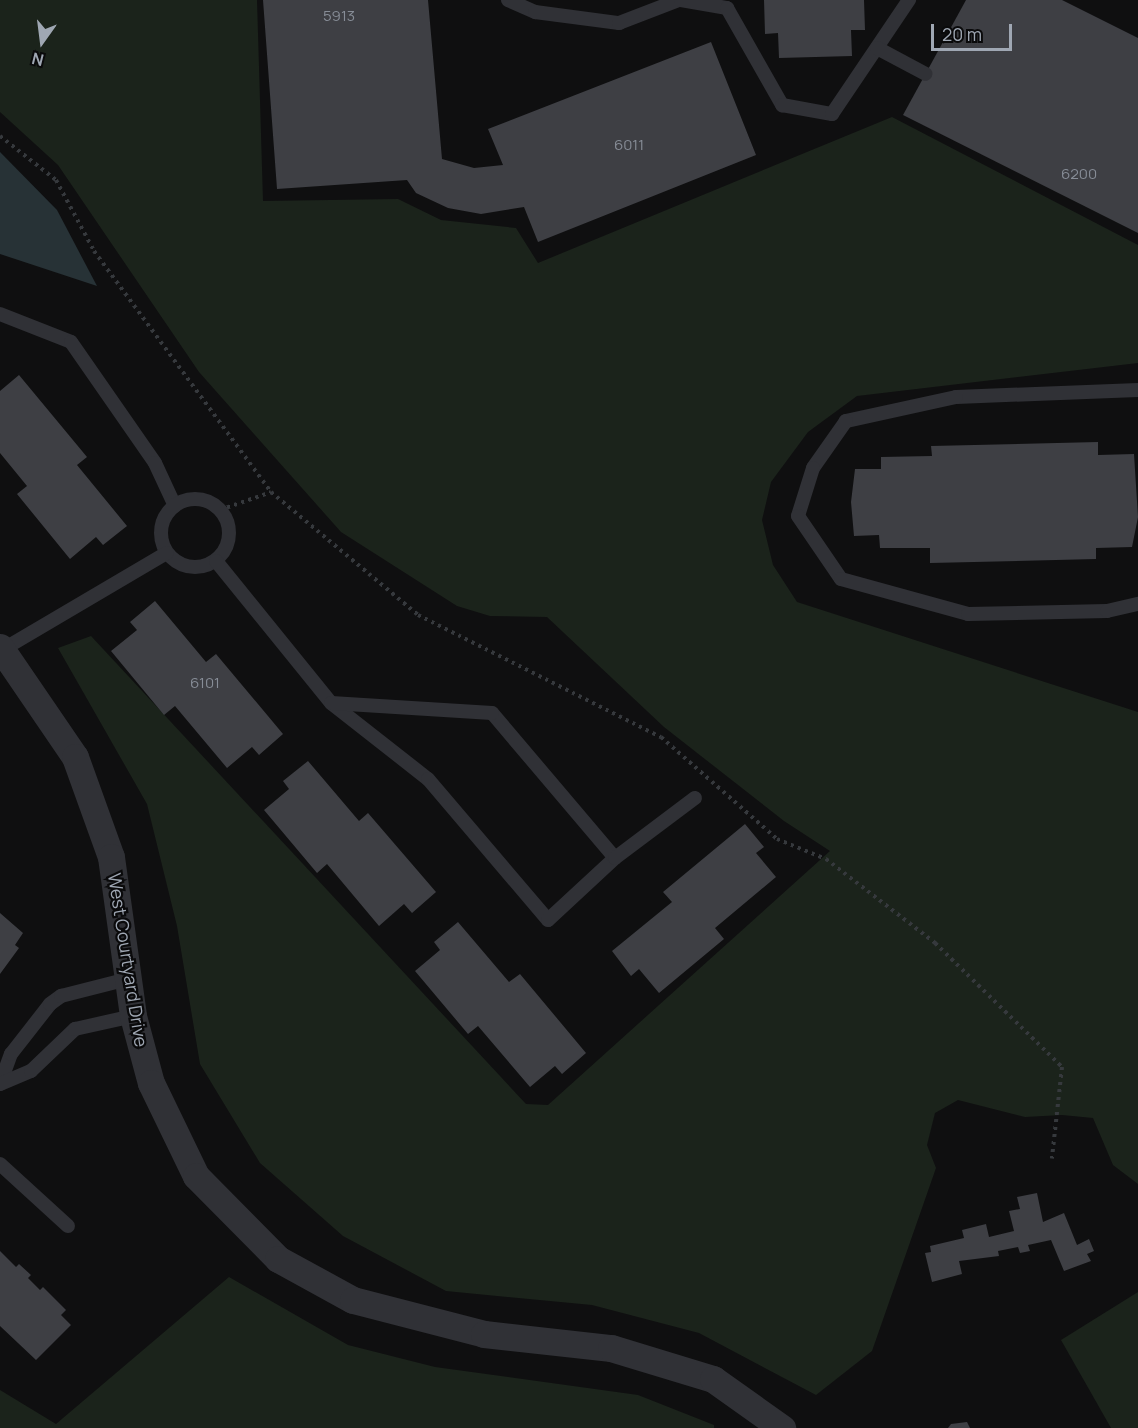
<!DOCTYPE html>
<html>
<head>
<meta charset="utf-8">
<style>
	body { margin:0 }
	#map { position:relative; width:1138px; height:1428px; overflow:hidden; background:#0f0f10; font-family:Manrope,sans-serif }
	div>[style] { position:absolute }
	.green>* { inset:0; background:#1b231b }
	.water>* { inset:0; background:#273236 }
	.building>* { inset:0; background:#3e3f44 }
	.path>* { height:4px; margin-top:-2px; transform-origin:0; background:repeating-linear-gradient(90deg,#36393d 0 3px,transparent 0 7.5px) }
	.service>* { height:14px; margin:-7px; padding:0 7px; transform-origin:7px; border-radius:7px; background:#303136 }
	.service>.ring { margin:-7px; padding:0; box-sizing:content-box; background:none; border:14px solid #303136; border-radius:50% }
	.minor>* { height:27px; margin:-13.5px; padding:0 13.5px; transform-origin:13.5px; border-radius:13.5px; background:#303136 }
	span { translate:-50% -50%; white-space:nowrap; text-align:center; line-height:1.15; -webkit-text-stroke:4.5px #0a0a0b; paint-order:stroke }
	.number-label { font-size:15px; color:#878d97 }
	.number-label span { -webkit-text-stroke-width:0 }
	.street-label { font-size:18px; color:#9fa7b3 }
	.north { position:absolute; left:12px; top:12px; width:60px; height:60px; -webkit-text-stroke:4px #0a0a0b; paint-order:stroke; rotate:194deg; font-size:16px; font-weight:700; line-height:24px; text-align:center; color:#9fa7b3 }
	.north::after { content:''; display:block; margin:auto; width:21px; height:27px; background:#9fa7b3; clip-path:polygon(50% 0,100% 100%,50% 72%,0 100%) }
	.scale { position:absolute; left:931px; top:24px; width:81px; height:27px; box-sizing:border-box; border:3px solid #9fa7b3; border-top:0; padding-left:8px; font-size:18px; line-height:21px; white-space:nowrap; color:#9fa7b3; -webkit-text-stroke:4px #0a0a0b; paint-order:stroke }
</style>
</head>
<body>
<div id="map">
	<div class="green">
		<i style="clip-path:polygon(0 0,257px 0,263px 201px,398px 199px,441px 220px,516px 228px,538px 263px,892px 117px,1138px 245px,1138px 363px,857px 396px,808px 432px,771px 482px,762px 520px,773px 565px,797px 602px,1138px 712px,1138px 1184px,1113px 1165px,1093px 1118px,1062px 1115px,1025px 1117px,958px 1100px,935px 1113px,927px 1145px,936px 1168px,872px 1351px,816px 1395px,699px 1333px,592px 1305px,446px 1291px,343px 1236px,260px 1163px,200px 1064px,177px 926px,147px 804px,58px 648px,91px 636px,526px 1104px,548px 1105px,830px 851px,784px 821px,664px 727px,547px 617px,490px 616px,457px 606px,341px 532px,199px 372px,58px 165px,0 112px)"></i>
		<i style="clip-path:polygon(229px 1277px,348px 1345px,435px 1367px,638px 1395px,714px 1425px,714px 1428px,0 1428px,0 1390px,56px 1424px)"></i>
		<i style="clip-path:polygon(1138px 1292px,1138px 1428px,1111px 1428px,1061px 1340px)"></i>
	</div>
	<div class="water">
		<i style="clip-path:polygon(0 152px,57px 210px,97px 286px,0 254px)"></i>
	</div>
	<div class="building">
		<i style="clip-path:polygon(263px 0,428px 0,442px 159px,474px 168px,503px 165px,488px 129px,711px 42px,756px 155px,538px 242px,524px 207px,481px 214px,448px 208px,416px 193px,407px 180px,277px 189px)"></i>
		<i style="clip-path:polygon(764px 0,864px 0,865px 30px,851px 30px,852px 56px,779px 58px,778px 33px,765px 34px)"></i>
		<i style="clip-path:polygon(966px 0,1062px 0,1138px 38px,1138px 233px,903px 115px)"></i>
		<i style="clip-path:polygon(19px 375px,87px 457px,77px 465px,127px 526px,103px 545px,96px 537px,70px 559px,17px 494px,27px 486px,0 453px,0 391px)"></i>
		<i style="clip-path:polygon(1098px 442px,1098px 455px,1134px 454px,1138px 517px,1132px 547px,1096px 548px,1096px 559px,930px 563px,930px 548px,880px 548px,879px 535px,854px 536px,851px 502px,855px 469px,881px 469px,881px 457px,932px 456px,931px 446px)"></i>
		<i style="clip-path:polygon(155px 601px,206px 662px,216px 654px,283px 734px,259px 755px,252px 747px,227px 768px,175px 706px,164px 715px,111px 651px,137px 630px,130px 622px)"></i>
		<i style="clip-path:polygon(308px 761px,359px 821px,368px 813px,436px 892px,412px 913px,404px 904px,379px 926px,327px 864px,317px 873px,264px 810px,289px 789px,283px 781px)"></i>
		<i style="clip-path:polygon(745px 824px,764px 847px,756px 853px,776px 877px,715px 928px,724px 939px,659px 993px,639px 969px,631px 976px,612px 951px,672px 902px,663px 892px)"></i>
		<i style="clip-path:polygon(0 913px,23px 933px,15px 945px,19px 948px,0 974px)"></i>
		<i style="clip-path:polygon(458px 922px,509px 982px,520px 974px,586px 1053px,562px 1074px,555px 1066px,530px 1087px,478px 1026px,468px 1034px,415px 971px,440px 950px,434px 942px)"></i>
		<i style="clip-path:polygon(1037px 1193px,1043px 1222px,1064px 1213px,1077px 1245px,1089px 1239px,1094px 1251px,1087px 1254px,1091px 1261px,1064px 1271px,1051px 1240px,1028px 1245px,1030px 1251px,1020px 1253px,1018px 1247px,998px 1251px,999px 1256px,959px 1261px,962px 1274px,932px 1282px,925px 1253px,931px 1252px,930px 1246px,964px 1238px,962px 1230px,986px 1224px,989px 1237px,1014px 1231px,1009px 1211px,1020px 1209px,1017px 1197px)"></i>
		<i style="clip-path:polygon(0 1251px,16px 1267px,19px 1264px,31px 1275px,28px 1278px,40px 1290px,43px 1287px,66px 1310px,61px 1315px,71px 1325px,36px 1360px,0 1326px)"></i>
		<i style="clip-path:polygon(967px 1422px,970px 1428px,948px 1428px,951px 1424px)"></i>
	</div>
	<div class="path">
		<i style="left:0;top:136px;width:71px;rotate:38.2deg"></i>
		<i style="left:56px;top:180px;width:81px;rotate:61.8deg"></i>
		<i style="left:94px;top:251px;width:299px;rotate:53.7deg"></i>
		<i style="left:220px;top:510px;width:54px;rotate:-19.4deg"></i>
		<i style="left:271px;top:492px;width:192px;rotate:39.9deg"></i>
		<i style="left:418px;top:615px;width:272px;rotate:26.7deg"></i>
		<i style="left:661px;top:737px;width:154px;rotate:41.3deg"></i>
		<i style="left:777px;top:839px;width:53px;rotate:22.2deg"></i>
		<i style="left:826px;top:859px;width:138px;rotate:37.6deg"></i>
		<i style="left:935px;top:943px;width:177px;rotate:44.3deg"></i>
		<i style="left:1062px;top:1067px;width:92px;rotate:96.3deg"></i>
	</div>
	<div class="service">
		<i style="left:508px;top:0;width:30px;rotate:24deg"></i>
		<i style="left:535px;top:12px;width:85px;rotate:7.5deg"></i>
		<i style="left:619px;top:23px;width:64px;rotate:-21deg"></i>
		<i style="left:681px;top:0;width:47px;rotate:9.9deg"></i>
		<i style="left:727px;top:8px;width:112px;rotate:60.4deg"></i>
		<i style="left:782px;top:105px;width:51px;rotate:10.2deg"></i>
		<i style="left:832px;top:114px;width:138px;rotate:-56deg"></i>
		<i style="left:877px;top:48px;width:55px;rotate:28deg"></i>
		<i style="left:0;top:314px;width:76px;rotate:21.5deg"></i>
		<i style="left:71px;top:342px;width:147px;rotate:55.2deg"></i>
		<i style="left:155px;top:463px;width:47px;rotate:65.1deg"></i>
		<i style="left:1138px;top:390px;width:182px;rotate:177.8deg"></i>
		<i style="left:956px;top:397px;width:113px;rotate:167.7deg"></i>
		<i style="left:846px;top:421px;width:57px;rotate:125.1deg"></i>
		<i style="left:813px;top:468px;width:50px;rotate:107.4deg"></i>
		<i style="left:798px;top:516px;width:76px;rotate:55.7deg"></i>
		<i style="left:841px;top:579px;width:132px;rotate:15.4deg"></i>
		<i style="left:968px;top:614px;width:139px;rotate:-1.2deg"></i>
		<i style="left:1107px;top:611px;width:32px;rotate:-13deg"></i>
		<i class="ring" style="left:161px;top:499px;width:54px;height:54px"></i>
		<i style="left:216px;top:561px;width:183px;rotate:51deg"></i>
		<i style="left:331px;top:703px;width:123px;rotate:38.1deg"></i>
		<i style="left:428px;top:779px;width:185px;rotate:49.6deg"></i>
		<i style="left:548px;top:920px;width:91px;rotate:-42.8deg"></i>
		<i style="left:615px;top:858px;width:190px;rotate:-130.3deg"></i>
		<i style="left:492px;top:713px;width:161px;rotate:-176.4deg"></i>
		<i style="left:2px;top:650px;width:191px;rotate:-30.5deg"></i>
		<i style="left:615px;top:858px;width:100px;rotate:-36.9deg"></i>
		<i style="left:0;top:1084px;width:32px;rotate:-70deg"></i>
		<i style="left:11px;top:1054px;width:63px;rotate:-52deg"></i>
		<i style="left:50px;top:1004px;width:14px;rotate:-36deg"></i>
		<i style="left:61px;top:996px;width:69px;rotate:-14.2deg"></i>
		<i style="left:0;top:1084px;width:34px;rotate:-23deg"></i>
		<i style="left:31px;top:1071px;width:61px;rotate:-43.7deg"></i>
		<i style="left:75px;top:1029px;width:59px;rotate:-12.6deg"></i>
		<i style="left:0;top:1164px;width:92px;rotate:42.4deg"></i>
	</div>
	<div class="minor">
		<i style="left:0;top:647px;width:133px;rotate:55.7deg"></i>
		<i style="left:75px;top:757px;width:106px;rotate:70.2deg"></i>
		<i style="left:111px;top:857px;width:161px;rotate:82.1deg"></i>
		<i style="left:133px;top:1016px;width:69px;rotate:75deg"></i>
		<i style="left:151px;top:1083px;width:103px;rotate:64.2deg"></i>
		<i style="left:196px;top:1176px;width:117px;rotate:45.3deg"></i>
		<i style="left:278px;top:1259px;width:85px;rotate:28.7deg"></i>
		<i style="left:353px;top:1300px;width:135px;rotate:14.5deg"></i>
		<i style="left:484px;top:1334px;width:128px;rotate:6.3deg"></i>
		<i style="left:611px;top:1348px;width:107px;rotate:16.9deg"></i>
		<i style="left:713px;top:1379px;width:85px;rotate:35.4deg"></i>
	</div>
	<div class="number-label">
		<span style="left:339px;top:16px">5913</span>
		<span style="left:629px;top:145px">6011</span>
		<span style="left:1079px;top:174px">6200</span>
		<span style="left:205px;top:683px">6101</span>
	</div>
	<div class="street-label">
		<span style="left:128px;top:960px;rotate:81deg">West Courtyard Drive</span>
	</div>
	<div class="north">N</div>
	<div class="scale">20 m</div>
</div>
</body>
</html>
